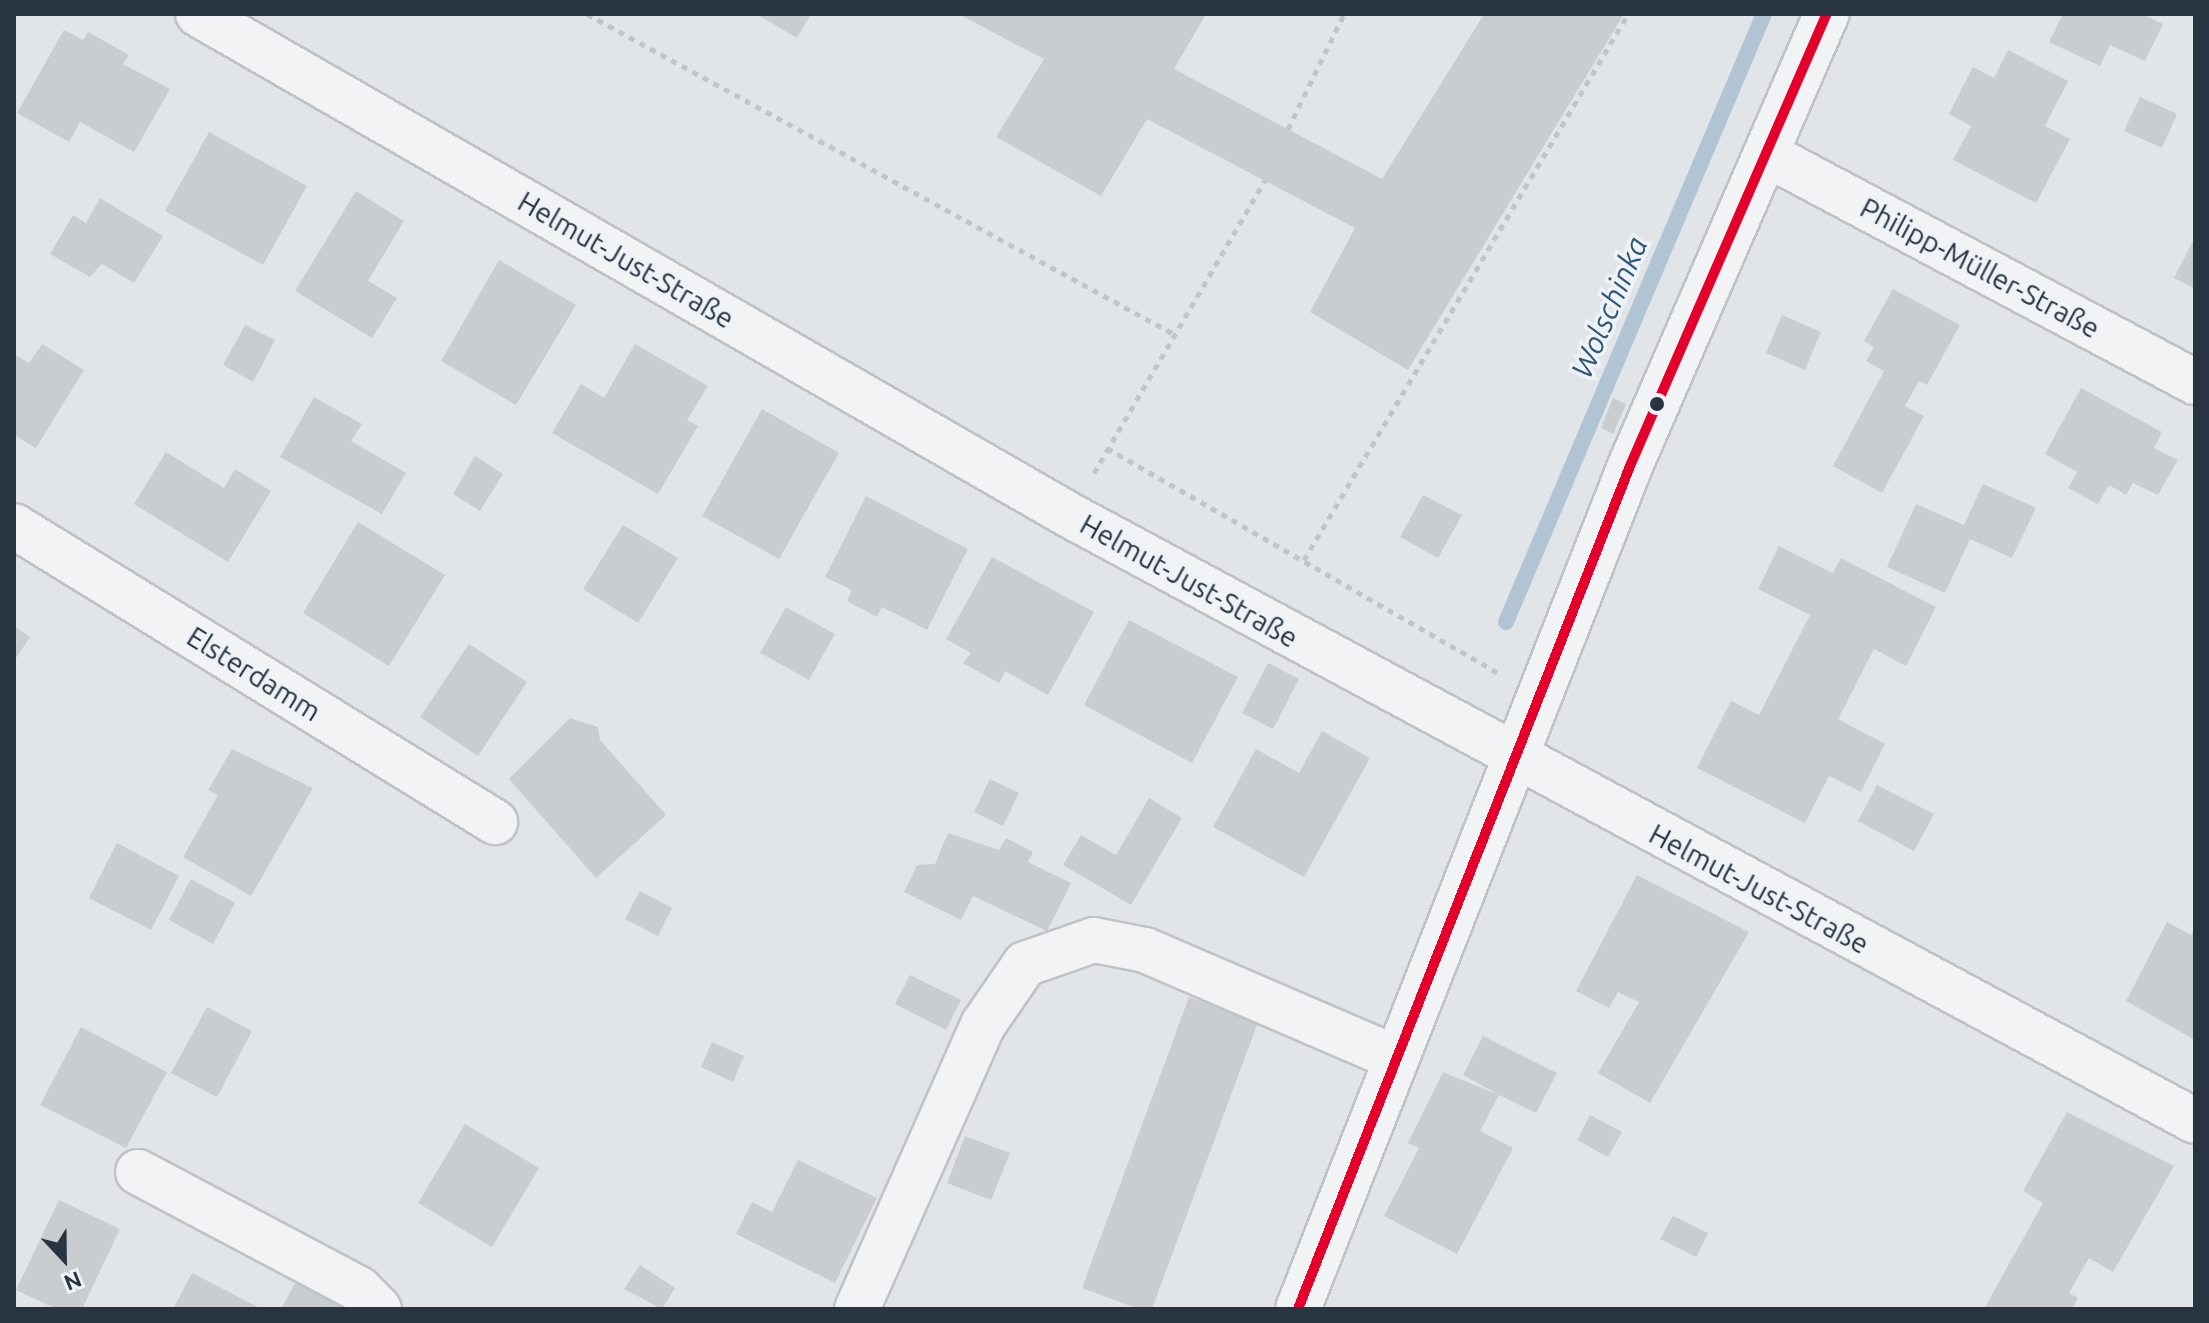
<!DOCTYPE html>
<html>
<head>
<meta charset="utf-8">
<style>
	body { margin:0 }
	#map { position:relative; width:2209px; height:1323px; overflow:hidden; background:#e2e5e7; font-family:Ubuntu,sans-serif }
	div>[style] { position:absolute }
	.stream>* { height:16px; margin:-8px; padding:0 8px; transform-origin:8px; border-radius:8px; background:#b0c4d3 }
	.building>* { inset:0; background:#cacdcf }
	.path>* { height:5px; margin-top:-2.5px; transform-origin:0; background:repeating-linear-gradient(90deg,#c1c4c8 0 6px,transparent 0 12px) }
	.roads { filter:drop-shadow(2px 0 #c0c3c5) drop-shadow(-2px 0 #c0c3c5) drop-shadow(0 2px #c0c3c5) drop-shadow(0 -2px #c0c3c5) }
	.minor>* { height:44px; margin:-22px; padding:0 22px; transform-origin:22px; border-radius:22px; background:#f2f3f4 }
	.bus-1>* { height:10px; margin:-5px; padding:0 5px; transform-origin:5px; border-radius:5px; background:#e4002b }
	.dots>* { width:22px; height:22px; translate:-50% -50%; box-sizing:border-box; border:4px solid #eff3f7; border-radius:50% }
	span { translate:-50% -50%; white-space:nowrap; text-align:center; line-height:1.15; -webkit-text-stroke:7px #eff3f7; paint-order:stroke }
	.street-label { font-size:28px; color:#283441 }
	.water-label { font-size:30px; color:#305777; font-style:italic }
	.frame { position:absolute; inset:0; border:16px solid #283441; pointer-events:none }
	.north { position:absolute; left:24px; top:1219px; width:80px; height:80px; -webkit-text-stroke:6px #eff3f7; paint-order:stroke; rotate:158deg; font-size:22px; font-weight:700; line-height:32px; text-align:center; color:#283441 }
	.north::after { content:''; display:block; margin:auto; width:28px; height:36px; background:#283441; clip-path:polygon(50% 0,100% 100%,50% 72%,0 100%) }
</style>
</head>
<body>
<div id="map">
	<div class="stream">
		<i style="left:1506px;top:622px;width:660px;rotate:-67.01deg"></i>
	</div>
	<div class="building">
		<i style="clip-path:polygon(756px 14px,811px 14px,797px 38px)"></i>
		<i style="clip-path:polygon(958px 14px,1206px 14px,1174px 69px,1382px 179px,1484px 14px,1624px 14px,1408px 370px,1310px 312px,1355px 228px,1147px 119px,1101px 196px,996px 137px,1044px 59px)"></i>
		<i style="clip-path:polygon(2063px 14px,2143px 14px,2163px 24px,2145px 61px,2110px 45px,2100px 66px,2049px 42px)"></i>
		<i style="clip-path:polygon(64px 30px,83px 40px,88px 32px,129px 55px,123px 64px,170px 89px,134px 152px,80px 122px,69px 142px,17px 113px)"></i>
		<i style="clip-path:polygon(2008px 50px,2068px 81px,2045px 126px,2070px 139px,2036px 203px,1953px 160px,1971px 126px,1949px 114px,1973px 67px,1994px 78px)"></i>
		<i style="clip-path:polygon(2140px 97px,2177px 114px,2162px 148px,2124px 131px)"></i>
		<i style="clip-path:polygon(209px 132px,307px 186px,263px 265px,165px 211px)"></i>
		<i style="clip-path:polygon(356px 191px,404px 221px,368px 281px,397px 298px,372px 338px,295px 291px)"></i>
		<i style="clip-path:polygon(100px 198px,163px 236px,134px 283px,102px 264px,90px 277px,50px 254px,73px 215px,86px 223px)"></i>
		<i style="clip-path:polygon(2195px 237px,2195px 289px,2174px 278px)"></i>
		<i style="clip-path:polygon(499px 260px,576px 305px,516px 405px,441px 361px)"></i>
		<i style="clip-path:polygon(1893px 289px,1960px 325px,1927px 385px,1919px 381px,1905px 406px,1924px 416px,1882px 493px,1833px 466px,1884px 371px,1866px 361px,1874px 347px,1864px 341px)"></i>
		<i style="clip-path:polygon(1782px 315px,1821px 332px,1805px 370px,1766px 353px)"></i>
		<i style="clip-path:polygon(245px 325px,275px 340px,253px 382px,223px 365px)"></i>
		<i style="clip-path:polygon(42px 344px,84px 370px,36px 448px,14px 435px,14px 354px,29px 363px)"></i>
		<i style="clip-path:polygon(635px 344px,708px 386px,687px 420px,698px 426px,658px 494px,552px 433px,581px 384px,604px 398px)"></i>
		<i style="clip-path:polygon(2081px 388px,2162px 432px,2154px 448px,2178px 460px,2158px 495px,2133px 483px,2126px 495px,2109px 485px,2098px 504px,2068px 488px,2077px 472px,2045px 454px)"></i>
		<i style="clip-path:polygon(314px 397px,362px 424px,351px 441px,406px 473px,382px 514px,280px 457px)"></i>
		<i style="clip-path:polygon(1613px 398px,1626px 404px,1613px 434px,1601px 428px)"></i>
		<i style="clip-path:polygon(762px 409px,839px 453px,779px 559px,702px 516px)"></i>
		<i style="clip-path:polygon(166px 452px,224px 488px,235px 469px,271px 491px,228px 562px,134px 504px)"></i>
		<i style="clip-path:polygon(475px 456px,503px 474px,480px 511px,453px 494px)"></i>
		<i style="clip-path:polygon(1983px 484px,2036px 508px,2012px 558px,1970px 539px,1945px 593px,1887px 567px,1916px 504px,1964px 525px)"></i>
		<i style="clip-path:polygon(1423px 495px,1462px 515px,1438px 558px,1400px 537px)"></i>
		<i style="clip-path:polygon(866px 496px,968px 549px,927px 630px,882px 607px,877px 617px,847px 601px,852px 590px,825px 577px)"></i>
		<i style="clip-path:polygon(358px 522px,445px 575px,389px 666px,303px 613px)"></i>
		<i style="clip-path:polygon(623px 525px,678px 558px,638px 623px,583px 589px)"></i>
		<i style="clip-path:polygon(1779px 546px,1833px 573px,1841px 558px,1936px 607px,1906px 666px,1874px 649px,1838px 719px,1885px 744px,1861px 792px,1829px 776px,1805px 823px,1697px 768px,1731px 701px,1759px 715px,1810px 615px,1758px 589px)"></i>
		<i style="clip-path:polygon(992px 557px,1094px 612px,1048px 695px,1005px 671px,999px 683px,963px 663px,971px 653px,946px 639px)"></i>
		<i style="clip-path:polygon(786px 607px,835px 634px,809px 680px,760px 653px)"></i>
		<i style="clip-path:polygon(1129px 620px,1238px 677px,1192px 763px,1084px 705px)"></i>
		<i style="clip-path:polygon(14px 626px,30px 637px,14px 661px)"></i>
		<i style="clip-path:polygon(469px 644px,527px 682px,478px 756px,420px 717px)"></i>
		<i style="clip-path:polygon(1268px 663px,1299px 679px,1273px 729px,1242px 713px)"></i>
		<i style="clip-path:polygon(570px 718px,598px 727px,600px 740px,666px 815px,596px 878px,509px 779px)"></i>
		<i style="clip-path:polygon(1322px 731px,1370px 758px,1304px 877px,1213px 827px,1256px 749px,1299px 773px)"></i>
		<i style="clip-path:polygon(232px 749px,313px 788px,251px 896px,183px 857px,218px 795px,208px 790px)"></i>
		<i style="clip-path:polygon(990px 779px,1019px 793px,1003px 826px,974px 812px)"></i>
		<i style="clip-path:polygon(1877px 785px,1934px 814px,1914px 851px,1858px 821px)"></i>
		<i style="clip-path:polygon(1149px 798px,1182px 818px,1131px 905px,1063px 865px,1081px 835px,1116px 855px)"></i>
		<i style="clip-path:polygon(948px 833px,999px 850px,1006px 838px,1033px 852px,1028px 862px,1071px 883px,1047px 931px,973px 896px,961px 920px,904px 892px,917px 865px,935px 864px)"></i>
		<i style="clip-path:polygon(117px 843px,179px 876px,151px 930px,89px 898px)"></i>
		<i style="clip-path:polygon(1637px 875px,1749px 932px,1650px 1103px,1598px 1073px,1639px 1002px,1618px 992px,1609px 1008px,1576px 991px)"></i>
		<i style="clip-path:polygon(191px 879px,235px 903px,213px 944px,169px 920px)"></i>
		<i style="clip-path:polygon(640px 891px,672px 908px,658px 936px,625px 919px)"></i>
		<i style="clip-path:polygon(2167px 922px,2191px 935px,2195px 928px,2195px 1040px,2126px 1001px)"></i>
		<i style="clip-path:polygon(910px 975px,961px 1000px,946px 1030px,895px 1004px)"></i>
		<i style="clip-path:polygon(1189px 997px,1258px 1022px,1152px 1309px,1139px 1309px,1082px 1288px)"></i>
		<i style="clip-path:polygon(207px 1007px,252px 1031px,217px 1097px,171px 1073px)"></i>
		<i style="clip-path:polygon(81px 1027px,167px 1072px,126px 1148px,40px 1105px)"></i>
		<i style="clip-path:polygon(1483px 1036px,1557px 1073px,1536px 1113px,1499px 1095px,1480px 1131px,1513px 1148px,1457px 1254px,1384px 1216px,1419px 1148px,1408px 1143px,1443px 1072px,1499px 1095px,1463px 1075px)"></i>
		<i style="clip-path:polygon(712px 1042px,744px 1056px,733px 1082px,701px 1067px)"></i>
		<i style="clip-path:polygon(2067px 1112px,2174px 1166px,2113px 1272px,2089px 1258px,2069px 1293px,2078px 1298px,2072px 1309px,1984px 1309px,2043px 1203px,2023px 1191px)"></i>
		<i style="clip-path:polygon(1590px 1115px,1622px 1132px,1608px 1157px,1577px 1140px)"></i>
		<i style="clip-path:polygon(465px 1124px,539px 1168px,492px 1247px,418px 1203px)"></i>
		<i style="clip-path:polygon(965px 1136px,1010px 1153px,991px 1200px,947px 1183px)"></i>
		<i style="clip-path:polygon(798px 1160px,877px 1198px,835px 1283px,736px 1234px,752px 1202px,772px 1212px)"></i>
		<i style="clip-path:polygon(59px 1200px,120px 1229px,82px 1309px,56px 1309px,16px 1290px)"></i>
		<i style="clip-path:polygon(1673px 1216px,1708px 1233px,1696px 1257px,1660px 1239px)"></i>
		<i style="clip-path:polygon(640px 1265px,675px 1288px,662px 1309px,624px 1289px)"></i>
		<i style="clip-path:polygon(192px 1273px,262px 1309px,173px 1309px)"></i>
		<i style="clip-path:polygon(298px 1278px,353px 1309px,281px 1309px)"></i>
	</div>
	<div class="path">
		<i style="left:587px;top:14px;width:669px;rotate:28.6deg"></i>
		<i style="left:1288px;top:129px;width:128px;rotate:-64deg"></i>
		<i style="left:1107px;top:448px;width:451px;rotate:29.9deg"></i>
		<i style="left:1094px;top:473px;width:339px;rotate:-59.7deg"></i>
		<i style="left:1304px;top:560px;width:635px;rotate:-59.31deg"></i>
	</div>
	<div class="roads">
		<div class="minor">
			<i style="left:198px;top:14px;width:1007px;rotate:29.9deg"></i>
			<i style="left:1071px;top:516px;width:1276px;rotate:28.29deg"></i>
			<i style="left:1766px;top:154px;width:486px;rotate:28deg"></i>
			<i style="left:14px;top:526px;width:565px;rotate:31.61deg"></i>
			<i style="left:138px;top:1172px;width:250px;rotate:27.9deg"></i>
			<i style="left:359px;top:1289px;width:28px;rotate:45deg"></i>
			<i style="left:857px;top:1309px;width:311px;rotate:-66.1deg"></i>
			<i style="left:983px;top:1025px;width:74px;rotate:-55.5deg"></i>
			<i style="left:1025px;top:964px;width:73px;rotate:-19.2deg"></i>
			<i style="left:1094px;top:940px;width:52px;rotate:11.1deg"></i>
			<i style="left:1145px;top:950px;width:273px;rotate:23.3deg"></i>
			<i style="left:1298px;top:1309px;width:906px;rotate:-68.5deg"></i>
			<i style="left:1630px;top:466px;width:493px;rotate:-66.5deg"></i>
		</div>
	</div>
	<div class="bus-1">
		<i style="left:1298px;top:1309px;width:906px;rotate:-68.5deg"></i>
		<i style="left:1630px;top:466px;width:493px;rotate:-66.5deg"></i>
	</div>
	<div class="dots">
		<i style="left:1657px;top:404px;background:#283441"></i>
	</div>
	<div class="street-label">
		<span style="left:626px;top:260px;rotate:30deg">Helmut-Just-Straße</span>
		<span style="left:1980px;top:268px;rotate:28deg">Philipp-Müller-Straße</span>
		<span style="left:1189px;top:581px;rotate:29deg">Helmut-Just-Straße</span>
		<span style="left:254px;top:674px;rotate:32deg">Elsterdamm</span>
		<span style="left:1759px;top:889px;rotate:28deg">Helmut-Just-Straße</span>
	</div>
	<div class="water-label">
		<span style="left:1609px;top:307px;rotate:-67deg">Wolschinka</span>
	</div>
	<div class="frame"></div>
	<div class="north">N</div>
</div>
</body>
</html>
